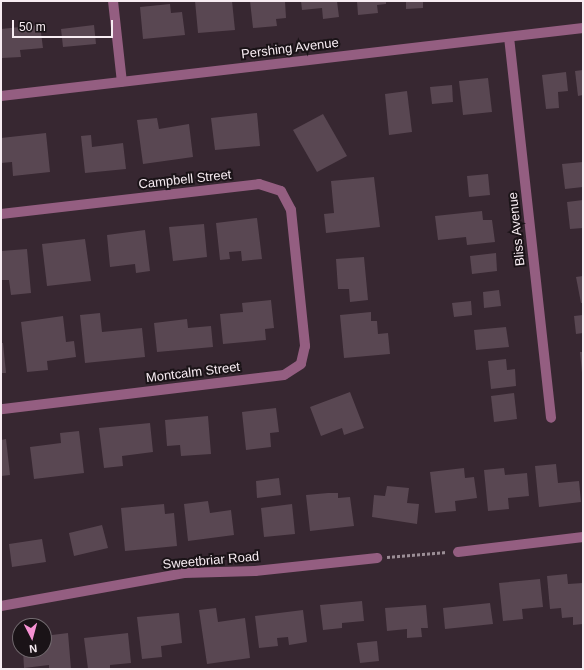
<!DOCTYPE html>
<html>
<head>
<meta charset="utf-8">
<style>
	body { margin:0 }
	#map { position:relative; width:584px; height:670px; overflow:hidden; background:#372731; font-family:Arial,sans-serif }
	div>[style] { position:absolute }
	.building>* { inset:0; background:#594752 }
	.path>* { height:2.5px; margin-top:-1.25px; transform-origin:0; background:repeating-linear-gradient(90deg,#9b8e96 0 3px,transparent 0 5px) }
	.minor>* { height:10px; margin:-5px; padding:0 5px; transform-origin:5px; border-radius:5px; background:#945e81 }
	.tertiary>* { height:10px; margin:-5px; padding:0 5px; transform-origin:5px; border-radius:5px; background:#945e81 }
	span { translate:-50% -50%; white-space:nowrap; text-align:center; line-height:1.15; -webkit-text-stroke:4px #1a1317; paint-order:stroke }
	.street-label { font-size:13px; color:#f7ecf2 }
	.frame { position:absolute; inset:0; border:2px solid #f7ecf2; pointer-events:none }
	.north { position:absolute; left:12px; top:618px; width:40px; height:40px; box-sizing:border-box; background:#1a1317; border:1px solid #726a6f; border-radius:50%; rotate:174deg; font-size:11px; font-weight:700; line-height:16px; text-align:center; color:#f7ecf2 }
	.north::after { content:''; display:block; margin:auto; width:14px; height:18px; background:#f591d2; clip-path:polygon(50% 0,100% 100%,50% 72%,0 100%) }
	.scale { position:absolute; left:12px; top:20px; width:101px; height:18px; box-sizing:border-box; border:2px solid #f7ecf2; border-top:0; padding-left:5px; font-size:12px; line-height:14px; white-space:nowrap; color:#f7ecf2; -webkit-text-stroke:3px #1a1317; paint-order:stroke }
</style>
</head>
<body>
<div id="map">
	<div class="building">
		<i style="clip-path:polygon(195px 1px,232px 1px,235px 30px,198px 33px)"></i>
		<i style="clip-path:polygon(250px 1px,285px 1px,286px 18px,276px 19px,277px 26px,253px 28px)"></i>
		<i style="clip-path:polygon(301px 1px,337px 1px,339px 17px,323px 19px,322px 8px,302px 10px)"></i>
		<i style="clip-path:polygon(357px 1px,386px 1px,386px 4px,377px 5px,378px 13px,358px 15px)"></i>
		<i style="clip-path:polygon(406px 1px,423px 1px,423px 8px,406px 9px)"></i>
		<i style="clip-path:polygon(170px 4px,171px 13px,182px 12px,185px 35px,143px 39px,140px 7px)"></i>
		<i style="clip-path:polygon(40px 25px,43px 48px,20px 50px,21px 57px,2px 58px,1px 29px)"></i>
		<i style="clip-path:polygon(94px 25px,96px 44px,63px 47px,61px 29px)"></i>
		<i style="clip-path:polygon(583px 70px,583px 95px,578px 96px,575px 71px)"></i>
		<i style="clip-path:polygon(566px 72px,568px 91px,558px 92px,559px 108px,546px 109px,542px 75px)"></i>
		<i style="clip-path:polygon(488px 78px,492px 112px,463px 115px,459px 81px)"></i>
		<i style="clip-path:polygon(452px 85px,453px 102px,432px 104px,430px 87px)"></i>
		<i style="clip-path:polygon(407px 91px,412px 132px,389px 135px,385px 94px)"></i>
		<i style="clip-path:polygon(257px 113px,260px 146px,215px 150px,211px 118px)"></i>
		<i style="clip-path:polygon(323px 114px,347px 156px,317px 172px,293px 130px)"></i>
		<i style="clip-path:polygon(157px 118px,159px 129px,189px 124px,193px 157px,143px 164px,137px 120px)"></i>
		<i style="clip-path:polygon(46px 133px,50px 172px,13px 176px,12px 162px,1px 163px,1px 138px)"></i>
		<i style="clip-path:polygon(91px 135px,92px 147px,123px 143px,126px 169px,85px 173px,81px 136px)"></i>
		<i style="clip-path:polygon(583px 162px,583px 187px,565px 189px,562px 164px)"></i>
		<i style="clip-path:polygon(488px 174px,490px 195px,469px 197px,467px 176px)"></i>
		<i style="clip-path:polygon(374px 177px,380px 227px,326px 233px,324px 214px,334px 213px,331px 181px)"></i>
		<i style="clip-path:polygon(583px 200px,583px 228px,570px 229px,567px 202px)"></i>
		<i style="clip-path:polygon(482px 211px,483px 220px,492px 220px,495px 242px,467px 245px,466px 237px,438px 240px,435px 216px)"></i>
		<i style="clip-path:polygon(257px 218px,262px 259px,242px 261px,241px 251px,229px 252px,230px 259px,220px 260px,216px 223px)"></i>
		<i style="clip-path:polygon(204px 224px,207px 257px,173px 261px,169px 227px)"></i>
		<i style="clip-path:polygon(145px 230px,150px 271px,136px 273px,135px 264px,110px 267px,107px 235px)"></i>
		<i style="clip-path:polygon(85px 239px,91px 281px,47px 286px,42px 244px)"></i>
		<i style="clip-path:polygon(27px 249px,31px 293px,11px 295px,9px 280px,1px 280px,1px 251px)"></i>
		<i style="clip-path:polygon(496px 253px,497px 271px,472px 274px,470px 256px)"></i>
		<i style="clip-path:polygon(364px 257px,368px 300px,350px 302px,349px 289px,338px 289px,336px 259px)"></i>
		<i style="clip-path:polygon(583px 276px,583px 303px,581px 303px,576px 277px)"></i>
		<i style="clip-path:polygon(499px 290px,501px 306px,484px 308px,483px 292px)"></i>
		<i style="clip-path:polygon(271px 300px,274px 328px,265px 329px,266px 340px,223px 344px,220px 314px,243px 312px,242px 303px)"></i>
		<i style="clip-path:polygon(471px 301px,472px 315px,454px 317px,452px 303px)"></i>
		<i style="clip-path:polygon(371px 312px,371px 321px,377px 321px,378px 334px,388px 333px,390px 354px,344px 358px,340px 315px)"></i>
		<i style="clip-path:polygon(100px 313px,102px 332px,142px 328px,145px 357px,85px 363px,80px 315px)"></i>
		<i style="clip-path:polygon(583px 315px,583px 333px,576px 334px,574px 316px)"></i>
		<i style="clip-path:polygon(63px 316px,66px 342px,74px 341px,76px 357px,47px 361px,48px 370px,27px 372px,21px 322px)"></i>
		<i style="clip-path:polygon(187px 319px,188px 328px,211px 326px,213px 347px,157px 352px,154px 323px)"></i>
		<i style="clip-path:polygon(506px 327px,509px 347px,476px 350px,474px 330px)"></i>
		<i style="clip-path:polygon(1px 343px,3px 343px,6px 373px,1px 373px)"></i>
		<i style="clip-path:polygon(580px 352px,583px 352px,583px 372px,582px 373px)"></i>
		<i style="clip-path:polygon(506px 359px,507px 370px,515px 369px,516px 386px,491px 389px,488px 361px)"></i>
		<i style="clip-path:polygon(350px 392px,364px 428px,344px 435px,342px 428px,321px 436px,310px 407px)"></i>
		<i style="clip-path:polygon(514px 393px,517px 419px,494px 422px,491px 396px)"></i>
		<i style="clip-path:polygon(276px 408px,279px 432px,270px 433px,271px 447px,246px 450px,242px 412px)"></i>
		<i style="clip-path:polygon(208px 416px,211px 454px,181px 456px,180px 445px,167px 446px,165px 420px)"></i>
		<i style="clip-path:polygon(150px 423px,153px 452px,122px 456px,123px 466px,104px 468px,99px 428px)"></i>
		<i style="clip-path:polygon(79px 431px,84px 473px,34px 479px,30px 447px,61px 443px,60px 433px)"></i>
		<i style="clip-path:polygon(6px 439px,10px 475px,1px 476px,1px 440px)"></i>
		<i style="clip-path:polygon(556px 464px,558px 483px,579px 481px,581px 502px,539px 507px,535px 466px)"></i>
		<i style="clip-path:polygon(464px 468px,465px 478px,474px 477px,477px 498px,455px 501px,456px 511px,435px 513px,430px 472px)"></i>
		<i style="clip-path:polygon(504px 468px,505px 475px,527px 473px,529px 496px,508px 498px,509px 509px,488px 511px,484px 470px)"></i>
		<i style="clip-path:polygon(279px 478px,281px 495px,257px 498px,256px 481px)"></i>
		<i style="clip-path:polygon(387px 486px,409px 488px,407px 503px,419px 504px,417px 524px,372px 517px,374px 495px,385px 496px)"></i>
		<i style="clip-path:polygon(328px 493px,338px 493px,338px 498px,350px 497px,354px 526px,310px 531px,306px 495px)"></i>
		<i style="clip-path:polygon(208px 501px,210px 513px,231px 510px,234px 535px,188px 541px,184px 504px)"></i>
		<i style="clip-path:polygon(164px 504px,165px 514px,174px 513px,177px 546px,125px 551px,121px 508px)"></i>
		<i style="clip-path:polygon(292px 504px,295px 534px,264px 537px,261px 508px)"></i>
		<i style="clip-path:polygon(102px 525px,108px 548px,74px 556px,69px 533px)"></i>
		<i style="clip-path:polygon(42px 539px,46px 562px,12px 567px,9px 544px)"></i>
		<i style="clip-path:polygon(567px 574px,568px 584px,583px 583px,583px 624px,573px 625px,573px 617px,562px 618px,561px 608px,550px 609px,547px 576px)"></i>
		<i style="clip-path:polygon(540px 579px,543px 607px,522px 609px,523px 619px,503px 621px,499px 583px)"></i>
		<i style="clip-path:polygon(362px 601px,364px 621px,342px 623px,342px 628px,323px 630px,320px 605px)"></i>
		<i style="clip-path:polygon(490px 603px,493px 624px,445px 629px,443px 608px)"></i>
		<i style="clip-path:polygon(426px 605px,428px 628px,421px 628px,422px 637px,407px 638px,407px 629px,387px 631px,385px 608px)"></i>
		<i style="clip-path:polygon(216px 608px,218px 622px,245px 618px,250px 658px,207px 664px,199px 610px)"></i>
		<i style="clip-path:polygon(303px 610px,307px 642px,289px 645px,288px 637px,277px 638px,278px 646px,259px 648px,255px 616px)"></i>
		<i style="clip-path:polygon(179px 613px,182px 643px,161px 646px,162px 657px,142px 659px,137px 617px)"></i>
		<i style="clip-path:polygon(68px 633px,71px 669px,49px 669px,49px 665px,24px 668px,23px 650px,44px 650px,44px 636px)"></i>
		<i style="clip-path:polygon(128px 633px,131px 663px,110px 665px,110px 669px,88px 669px,84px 638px)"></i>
		<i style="clip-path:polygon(377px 641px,379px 661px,360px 663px,357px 643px)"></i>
	</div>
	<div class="path">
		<i style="left:387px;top:557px;width:60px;rotate:-4.8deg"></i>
	</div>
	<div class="minor">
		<i style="left:113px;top:1px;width:81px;rotate:83.7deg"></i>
		<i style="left:509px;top:37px;width:383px;rotate:83.7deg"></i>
		<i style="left:1px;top:214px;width:260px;rotate:-6.6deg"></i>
		<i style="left:259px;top:184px;width:23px;rotate:18deg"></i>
		<i style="left:281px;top:191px;width:21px;rotate:62deg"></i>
		<i style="left:291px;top:210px;width:137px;rotate:84.1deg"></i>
		<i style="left:305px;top:346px;width:18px;rotate:103deg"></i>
		<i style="left:301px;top:364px;width:20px;rotate:147deg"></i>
		<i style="left:284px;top:375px;width:285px;rotate:173.1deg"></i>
		<i style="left:458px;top:552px;width:126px;rotate:-6.8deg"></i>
		<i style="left:1px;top:606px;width:186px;rotate:-10.2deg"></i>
		<i style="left:184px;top:573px;width:71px;rotate:-1.6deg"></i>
		<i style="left:255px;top:571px;width:123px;rotate:-6.1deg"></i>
	</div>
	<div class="tertiary">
		<i style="left:1px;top:96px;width:586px;rotate:-6.66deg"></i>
	</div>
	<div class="street-label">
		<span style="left:290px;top:49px;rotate:-7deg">Pershing Avenue</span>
		<span style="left:185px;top:180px;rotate:-6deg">Campbell Street</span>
		<span style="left:517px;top:229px;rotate:-96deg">Bliss Avenue</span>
		<span style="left:193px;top:373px;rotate:-7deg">Montcalm Street</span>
		<span style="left:211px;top:561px;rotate:-5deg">Sweetbriar Road</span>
	</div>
	<div class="frame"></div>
	<div class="north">N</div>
	<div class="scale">50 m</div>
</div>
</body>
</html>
